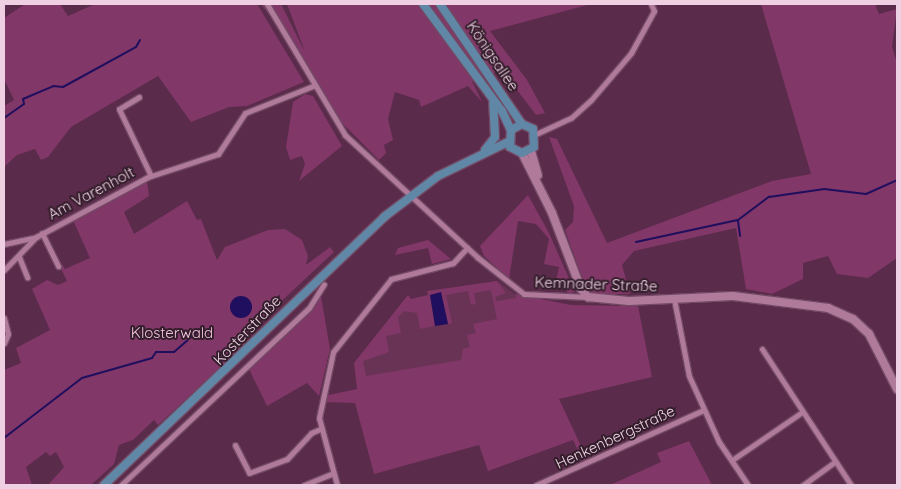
<!DOCTYPE html>
<html>
<head>
<meta charset="utf-8">
<style>
	body { margin:0 }
	#map { position:relative; width:901px; height:489px; overflow:hidden; background:#5a2b4a; font-family:Quicksand,sans-serif }
	div>[style] { position:absolute }
	.built>* { inset:0; background:#693356 }
	.green>* { inset:0; background:#813768 }
	.water>* { inset:0; background:#200e5e }
	.round { border-radius:50% }
	.stream>* { height:2px; margin:-1px; padding:0 1px; transform-origin:1px; border-radius:1px; background:#200e5e }
	.roads { filter:drop-shadow(1px 0 #734a65) drop-shadow(-1px 0 #734a65) drop-shadow(0 1px #734a65) drop-shadow(0 -1px #734a65) }
	.minor>* { height:5px; margin:-2.5px; padding:0 2.5px; transform-origin:2.5px; border-radius:2.5px; background:#b07a9b }
	.secondary>* { height:8px; margin:-4px; padding:0 4px; transform-origin:4px; border-radius:4px; background:#b07a9b }
	.primary>* { height:8px; margin:-4px; padding:0 4px; transform-origin:4px; border-radius:4px; background:#6187a6 }
	span { translate:-50% -50%; white-space:nowrap; text-align:center; line-height:1.15; -webkit-text-stroke:4px #321d2a; paint-order:stroke }
	.street-label { font-size:15px; color:#eed0e2 }
	.park-label { font-size:15px; color:#f2c3de }
	.frame { position:absolute; inset:0; border:5px solid #eed0e2; pointer-events:none }
</style>
</head>
<body>
<div id="map">
	<div class="built">
		<i style="clip-path:polygon(497px 281px,515px 294px,532px 350px,361px 388px,355px 362px,408px 295px,411px 299px)"></i>
	</div>
	<div class="green">
		<i style="clip-path:polygon(25px 4px,60px 4px,68px 16px,95px 4px,257px 4px,304px 82px,247px 106px,229px 107px,191px 122px,158px 76px,71px 127px,48px 157px,41px 160px,35px 149px,17px 155px,4px 167px,4px 106px,14px 100px,4px 79px,4px 18px)"></i>
		<i style="clip-path:polygon(261px 4px,281px 4px,305px 52px,287px 4px,591px 4px,490px 31px,527px 80px,545px 113px,536px 115px,502px 70px,472px 81px,482px 102px,468px 86px,421px 107px,419px 100px,395px 92px,388px 119px,393px 140px,384px 145px,386px 153px,379px 160px,336px 117px,299px 54px)"></i>
		<i style="clip-path:polygon(761px 4px,875px 4px,879px 14px,897px 9px,892px 47px,897px 63px,897px 258px,868px 278px,837px 274px,828px 256px,803px 263px,803px 279px,772px 294px,746px 289px,736px 228px,634px 251px,622px 265px,630px 294px,588px 294px,565px 230px,573px 222px,574px 206px,549px 137px,557px 139px,607px 243px,772px 181px,811px 174px)"></i>
		<i style="clip-path:polygon(305px 94px,313px 96px,342px 146px,299px 181px,305px 164px,302px 156px,290px 160px,286px 147px,293px 102px)"></i>
		<i style="clip-path:polygon(147px 181px,149px 196px,124px 212px,134px 234px,187px 201px,197px 220px,201px 219px,217px 260px,225px 247px,268px 230px,285px 229px,302px 240px,308px 256px,306px 265px,330px 247px,334px 252px,242px 338px,245px 344px,158px 425px,154px 420px,133px 440px,119px 445px,114px 464px,91px 485px,48px 485px,64px 467px,56px 452px,50px 456px,46px 452px,26px 467px,32px 485px,4px 485px,4px 370px,21px 363px,16px 348px,50px 330px,32px 289px,47px 280px,58px 285px,67px 281px,45px 236px,65px 269px,90px 258px,73px 220px)"></i>
		<i style="clip-path:polygon(528px 195px,549px 233px,575px 292px,568px 294px,565px 288px,555px 286px,559px 267px,544px 264px,549px 239px,536px 224px,518px 221px,509px 279px,484px 256px,480px 246px)"></i>
		<i style="clip-path:polygon(428px 240px,451px 259px,432px 264px,428px 248px,395px 255px,398px 248px)"></i>
		<i style="clip-path:polygon(evenodd,497px 281px,506px 293px,495px 297px,496px 301px,516px 298px,515px 294px,571px 305px,638px 306px,652px 377px,559px 399px,588px 461px,584px 463px,573px 440px,488px 471px,479px 445px,374px 474px,355px 403px,323px 402px,324px 396px,357px 389px,354px 363px,408px 295px,411px 299px,428px 295px,427px 291px,497px 281px,491px 290px,497px 319px,473px 324px,476px 333px,467px 335px,470px 347px,463px 349px,461px 360px,366px 376px,363px 361px,389px 352px,386px 336px,401px 333px,398px 317px,404px 311px,417px 313px,420px 329px,435px 326px,430px 295px,446px 314px,448px 324px,452px 323px,446px 295px,468px 291px,471px 305px,476px 304px,474px 293px,491px 290px)"></i>
		<i style="clip-path:polygon(321px 296px,330px 349px,319px 396px,307px 383px,267px 406px,248px 367px)"></i>
		<i style="clip-path:polygon(689px 441px,712px 485px,610px 485px,661px 462px,657px 453px)"></i>
	</div>
	<div class="water">
		<i style="clip-path:polygon(441px 292px,448px 324px,435px 326px,430px 295px)"></i>
		<i class="round" style="left:230px;top:296px;width:22px;height:22px"></i>
	</div>
	<div class="stream">
		<i style="left:4px;top:118px;width:24px;rotate:-35deg"></i>
		<i style="left:24px;top:104px;width:5px;rotate:-101deg"></i>
		<i style="left:23px;top:99px;width:33px;rotate:-23deg"></i>
		<i style="left:53px;top:86px;width:10px;rotate:6deg"></i>
		<i style="left:63px;top:87px;width:83px;rotate:-28.7deg"></i>
		<i style="left:136px;top:47px;width:8px;rotate:-60deg"></i>
		<i style="left:738px;top:221px;width:15px;rotate:82deg"></i>
		<i style="left:636px;top:242px;width:104px;rotate:-12.2deg"></i>
		<i style="left:738px;top:220px;width:39px;rotate:-37deg"></i>
		<i style="left:769px;top:197px;width:56px;rotate:-8.3deg"></i>
		<i style="left:824px;top:189px;width:42px;rotate:6.8deg"></i>
		<i style="left:866px;top:194px;width:34px;rotate:-24deg"></i>
		<i style="left:190px;top:338px;width:8px;rotate:-40deg"></i>
		<i style="left:4px;top:438px;width:98px;rotate:-37.6deg"></i>
		<i style="left:82px;top:378px;width:73px;rotate:-15.9deg"></i>
		<i style="left:152px;top:358px;width:7px;rotate:-56deg"></i>
		<i style="left:156px;top:352px;width:18px"></i>
		<i style="left:174px;top:352px;width:18px;rotate:-41deg"></i>
	</div>
	<div class="roads">
		<div class="minor">
			<i style="left:267px;top:4px;width:152px;rotate:59.2deg"></i>
			<i style="left:345px;top:135px;width:180px;rotate:42.7deg"></i>
			<i style="left:477px;top:257px;width:60px;rotate:38.2deg"></i>
			<i style="left:524px;top:294px;width:64px;rotate:2.7deg"></i>
			<i style="left:139px;top:97px;width:23px;rotate:149deg"></i>
			<i style="left:119px;top:109px;width:74px;rotate:64.5deg"></i>
			<i style="left:536px;top:134px;width:38px;rotate:-25deg"></i>
			<i style="left:571px;top:118px;width:27px;rotate:-42deg"></i>
			<i style="left:591px;top:100px;width:62px;rotate:-49.6deg"></i>
			<i style="left:631px;top:53px;width:48px;rotate:-61.3deg"></i>
			<i style="left:654px;top:11px;width:8px;rotate:-113deg"></i>
			<i style="left:42px;top:233px;width:37px;rotate:64deg"></i>
			<i style="left:4px;top:244px;width:33px;rotate:-12deg"></i>
			<i style="left:36px;top:237px;width:127px;rotate:-28.2deg"></i>
			<i style="left:148px;top:177px;width:74px;rotate:-18.2deg"></i>
			<i style="left:218px;top:154px;width:49px;rotate:-56.6deg"></i>
			<i style="left:245px;top:113px;width:73px;rotate:-21.7deg"></i>
			<i style="left:19px;top:257px;width:22px;rotate:68deg"></i>
			<i style="left:4px;top:270px;width:46px;rotate:-45.9deg"></i>
			<i style="left:674px;top:299px;width:78px;rotate:79deg"></i>
			<i style="left:689px;top:376px;width:72px;rotate:65.6deg"></i>
			<i style="left:719px;top:442px;width:52px;rotate:56deg"></i>
			<i style="left:4px;top:318px;width:16px;rotate:76deg"></i>
			<i style="left:8px;top:334px;width:10px;rotate:114deg"></i>
			<i style="left:762px;top:349px;width:163px;rotate:56.8deg"></i>
			<i style="left:235px;top:445px;width:31px;rotate:63deg"></i>
			<i style="left:249px;top:473px;width:40px;rotate:-20.2deg"></i>
			<i style="left:287px;top:459px;width:35px;rotate:-47deg"></i>
			<i style="left:311px;top:433px;width:10px;rotate:-24deg"></i>
			<i style="left:732px;top:460px;width:85px;rotate:-34.4deg"></i>
			<i style="left:121px;top:485px;width:258px;rotate:-43.3deg"></i>
			<i style="left:309px;top:308px;width:28px;rotate:-58deg"></i>
			<i style="left:304px;top:485px;width:31px;rotate:-22deg"></i>
			<i style="left:337px;top:485px;width:69px;rotate:-105deg"></i>
			<i style="left:319px;top:418px;width:67px;rotate:-78deg"></i>
			<i style="left:333px;top:352px;width:93px;rotate:-51.5deg"></i>
			<i style="left:391px;top:279px;width:64px;rotate:-14.5deg"></i>
			<i style="left:453px;top:263px;width:21px;rotate:-47deg"></i>
			<i style="left:536px;top:485px;width:184px;rotate:-24.1deg"></i>
			<i style="left:803px;top:485px;width:39px;rotate:-36deg"></i>
		</div>
		<div class="secondary">
			<i style="left:531px;top:151px;width:25px;rotate:74deg"></i>
			<i style="left:522px;top:153px;width:67px;rotate:63.4deg"></i>
			<i style="left:552px;top:213px;width:81px;rotate:69.1deg"></i>
			<i style="left:581px;top:289px;width:11px;rotate:49deg"></i>
			<i style="left:588px;top:297px;width:41px;rotate:5.6deg"></i>
			<i style="left:629px;top:301px;width:104px;rotate:-2.8deg"></i>
			<i style="left:733px;top:296px;width:96px;rotate:7.2deg"></i>
			<i style="left:828px;top:308px;width:27px;rotate:24deg"></i>
			<i style="left:853px;top:319px;width:22px;rotate:43deg"></i>
			<i style="left:869px;top:334px;width:62px;rotate:63deg"></i>
		</div>
		<div class="primary">
			<i style="left:423px;top:4px;width:133px;rotate:53.6deg"></i>
			<i style="left:502px;top:111px;width:21px;rotate:65deg"></i>
			<i style="left:511px;top:130px;width:17px;rotate:93deg"></i>
			<i style="left:510px;top:147px;width:13px;rotate:27deg"></i>
			<i style="left:522px;top:153px;width:13px;rotate:-27deg"></i>
			<i style="left:534px;top:147px;width:18px;rotate:-93deg"></i>
			<i style="left:533px;top:129px;width:12px;rotate:-156deg"></i>
			<i style="left:522px;top:124px;width:13px;rotate:151deg"></i>
			<i style="left:440px;top:4px;width:145px;rotate:55.7deg"></i>
			<i style="left:485px;top:150px;width:16px;rotate:-52deg"></i>
			<i style="left:495px;top:137px;width:34px;rotate:-93deg"></i>
			<i style="left:104px;top:485px;width:388px;rotate:-43.7deg"></i>
			<i style="left:384px;top:217px;width:68px;rotate:-37.2deg"></i>
			<i style="left:438px;top:176px;width:78px;rotate:-25.9deg"></i>
		</div>
	</div>
	<div class="street-label">
		<span style="left:493px;top:56px;rotate:56deg">Königsallee</span>
		<span style="left:91px;top:193px;rotate:-28deg">Am Varenholt</span>
		<span style="left:596px;top:284px;rotate:2deg">Kemnader Straße</span>
		<span style="left:247px;top:330px;rotate:-46deg">Kosterstraße</span>
		<span style="left:615px;top:437px;rotate:-25deg">Henkenbergstraße</span>
	</div>
	<div class="park-label">
		<span style="left:172px;top:333px">Klosterwald</span>
	</div>
	<div class="frame"></div>
</div>
</body>
</html>
